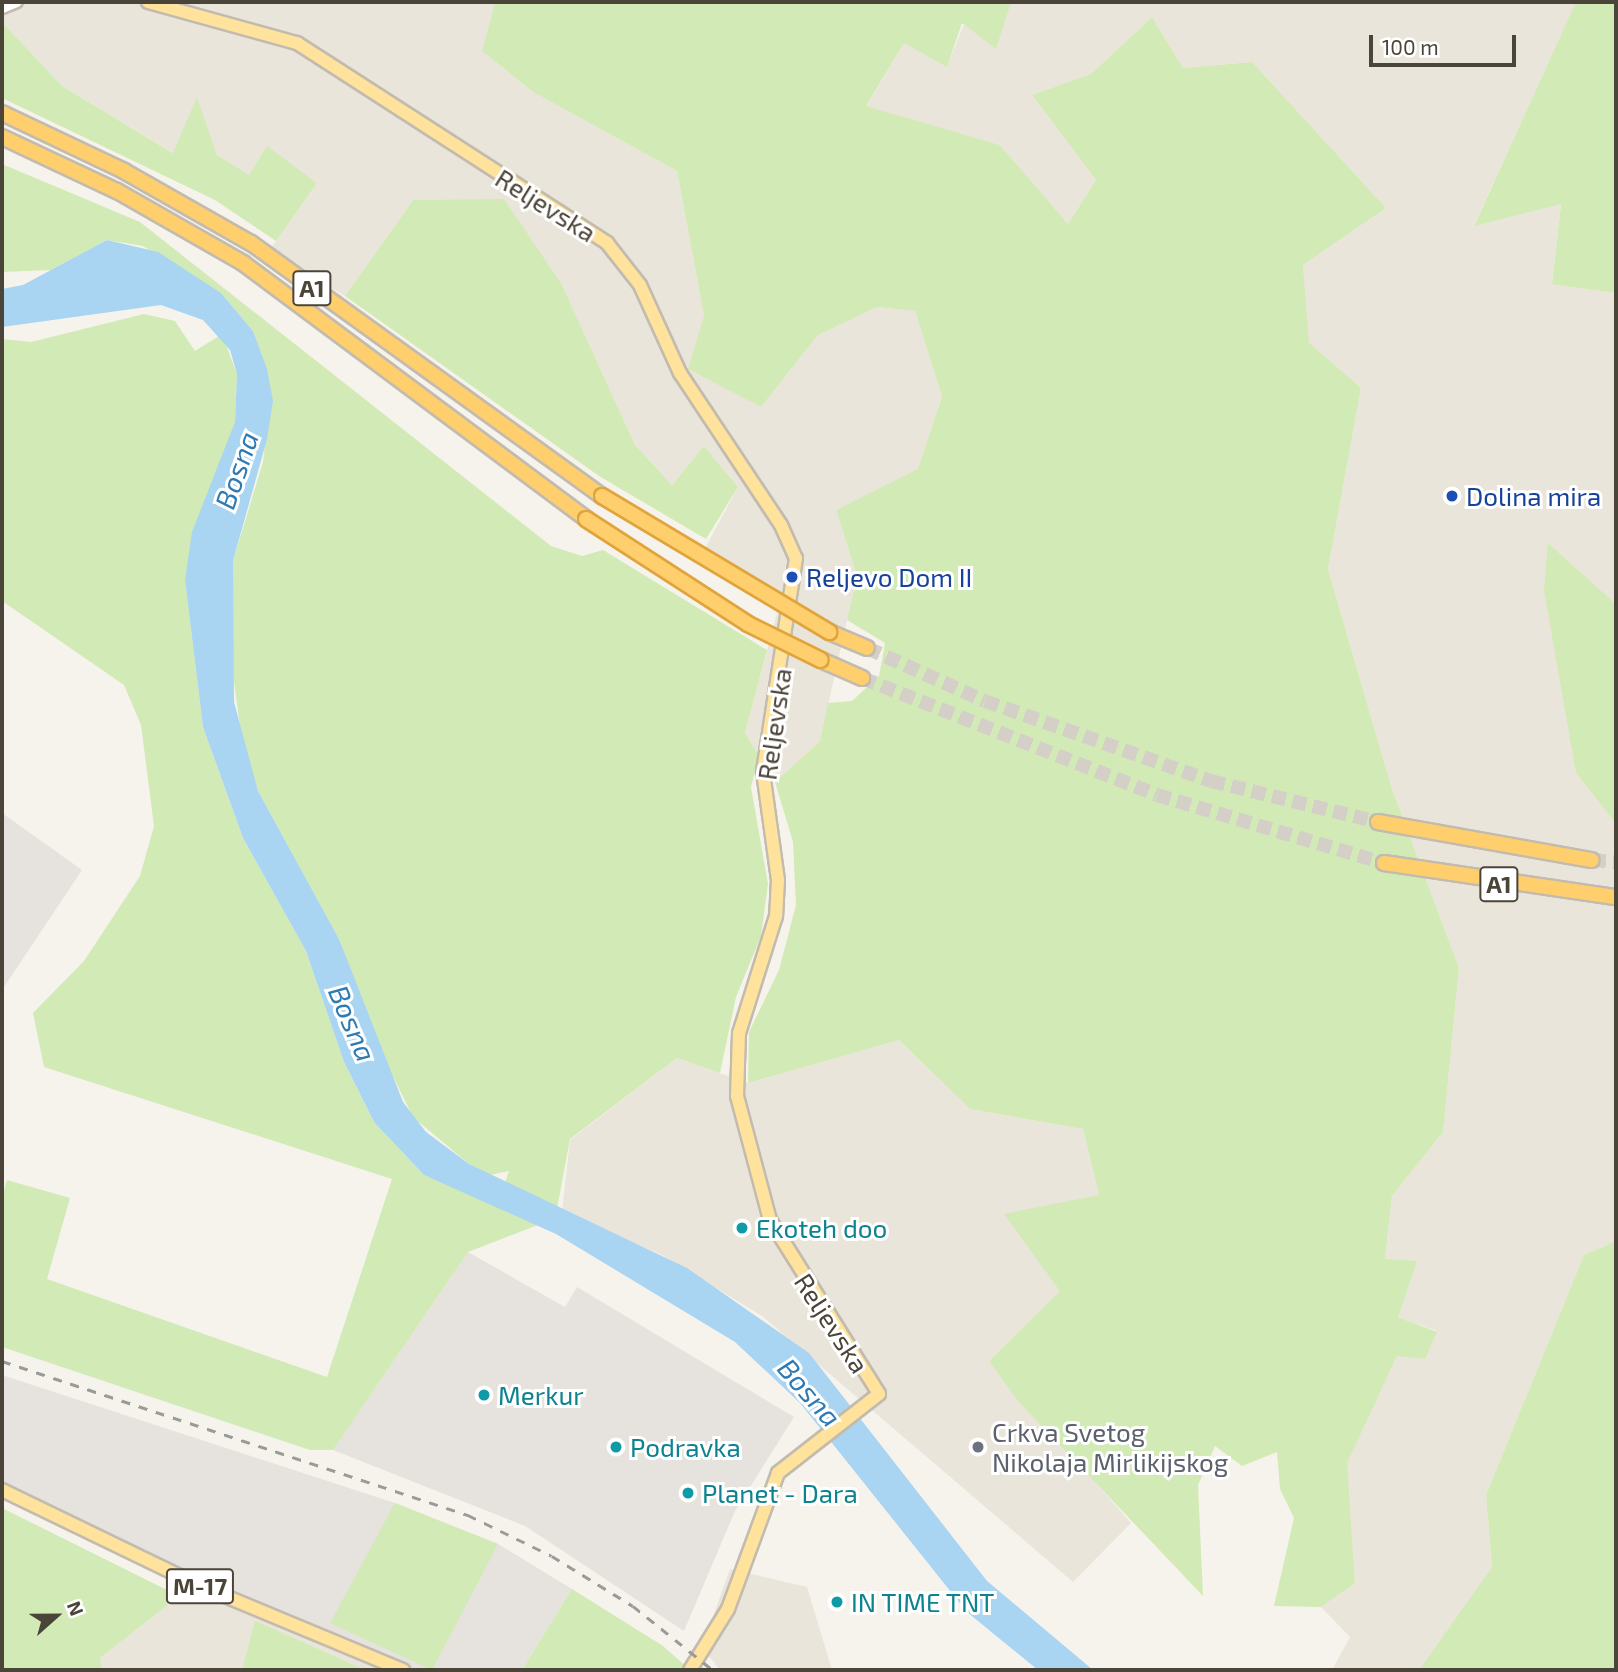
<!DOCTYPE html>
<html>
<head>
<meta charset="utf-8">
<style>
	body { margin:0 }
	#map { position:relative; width:1618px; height:1672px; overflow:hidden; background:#f6f3ec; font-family:"Exo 2",sans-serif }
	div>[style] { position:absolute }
	.residential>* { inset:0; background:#eae5da }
	.industrial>* { inset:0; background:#e6e2dd }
	.green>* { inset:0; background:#d2eab5 }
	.water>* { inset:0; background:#a9d4f2 }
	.highway-tunnel>* { height:14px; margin-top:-7px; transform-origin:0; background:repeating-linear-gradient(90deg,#d4d0c8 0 14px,transparent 0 21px) }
	.roads { filter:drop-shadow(2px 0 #c2bbae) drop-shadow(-2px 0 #c2bbae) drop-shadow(0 2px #c2bbae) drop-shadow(0 -2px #c2bbae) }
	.minor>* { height:10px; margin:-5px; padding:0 5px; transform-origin:5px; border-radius:5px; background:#fff }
	.major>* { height:12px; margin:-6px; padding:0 6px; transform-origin:6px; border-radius:6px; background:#ffe39c }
	.highway>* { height:14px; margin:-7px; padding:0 7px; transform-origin:7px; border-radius:7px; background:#ffcf6e }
	.rail>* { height:2.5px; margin-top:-1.25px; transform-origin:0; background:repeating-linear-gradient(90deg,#9a9a9a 0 9px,transparent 0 18px) }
	.bridges { filter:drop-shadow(2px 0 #e0a43c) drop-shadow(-2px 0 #e0a43c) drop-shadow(0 2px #e0a43c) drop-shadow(0 -2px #e0a43c) }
	.highway-bridge>* { height:14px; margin:-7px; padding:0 7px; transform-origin:7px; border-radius:7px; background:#ffcf6e }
	.dots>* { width:19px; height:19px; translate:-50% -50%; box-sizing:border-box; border:4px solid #fff; border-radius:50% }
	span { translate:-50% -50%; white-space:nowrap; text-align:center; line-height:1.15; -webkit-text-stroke:6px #fff; paint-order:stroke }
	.shield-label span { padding:2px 5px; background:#fff; border:2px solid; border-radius:5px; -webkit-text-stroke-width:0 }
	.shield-label { font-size:24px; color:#4b4439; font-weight:700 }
	.street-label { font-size:26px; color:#4b4439 }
	.transit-label { font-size:26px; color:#164399 }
	.left { translate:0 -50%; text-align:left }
	.culture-label { font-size:26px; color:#0d838f }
	.worship-label { font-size:26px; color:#5b616d }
	.water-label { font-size:28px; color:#2e7ab2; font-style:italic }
	.frame { position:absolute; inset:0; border:4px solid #4b4439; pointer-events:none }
	.north { position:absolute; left:21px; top:1581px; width:70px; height:70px; -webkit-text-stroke:5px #fff; paint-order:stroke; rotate:69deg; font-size:19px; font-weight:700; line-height:28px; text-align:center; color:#4b4439 }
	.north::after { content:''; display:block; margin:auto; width:24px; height:32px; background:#4b4439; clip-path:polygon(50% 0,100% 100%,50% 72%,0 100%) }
	.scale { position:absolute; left:1369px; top:35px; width:147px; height:32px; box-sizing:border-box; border:4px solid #4b4439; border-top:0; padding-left:9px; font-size:21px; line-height:24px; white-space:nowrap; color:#4b4439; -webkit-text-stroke:5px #fff; paint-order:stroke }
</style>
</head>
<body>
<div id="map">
	<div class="residential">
		<i style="clip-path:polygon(2px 2px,495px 2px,482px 51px,533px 92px,677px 171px,704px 316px,761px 407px,818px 335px,877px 307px,915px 311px,942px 395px,918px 470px,836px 510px,857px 576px,820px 741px,775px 782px,745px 733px,781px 598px,703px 552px,738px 487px,704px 446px,672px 485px,635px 445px,562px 285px,413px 200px,345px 296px,269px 251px,317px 183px,267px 147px,249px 176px,217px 155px,197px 98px,174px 153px,62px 86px,2px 22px)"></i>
		<i style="clip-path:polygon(973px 2px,1576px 3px,1474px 225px,1561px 203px,1552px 283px,1616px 293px,1616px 604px,1549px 544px,1576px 773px,1616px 824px,1616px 1241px,1584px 1255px,1486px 1495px,1492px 1567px,1419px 1670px,1332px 1670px,1350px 1637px,1321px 1607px,1355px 1583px,1346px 1463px,1397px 1356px,1437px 1331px,1398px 1317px,1385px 1260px,1392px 1196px,1443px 1132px,1459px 968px,1391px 786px,1328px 569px,1361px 388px,1308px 343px,1303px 265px,1386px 208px,1252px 62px,1183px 68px,1152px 17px,1091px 74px,1032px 95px,1096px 180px,1068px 224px,1000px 145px,866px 107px,904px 43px,947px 66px)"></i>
		<i style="clip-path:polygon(899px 1040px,970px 1109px,1083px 1129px,1099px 1195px,1060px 1291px,989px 1361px,1131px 1523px,1073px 1582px,762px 1316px,662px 1255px,562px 1211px,570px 1140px,677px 1058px,748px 1083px)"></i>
		<i style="clip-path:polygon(730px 1569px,807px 1587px,832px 1670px,720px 1670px,702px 1647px)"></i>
		<i style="clip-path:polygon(201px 1586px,402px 1670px,366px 1670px,256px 1621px,242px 1670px,102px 1670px,100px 1658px,179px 1596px)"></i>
	</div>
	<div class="industrial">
		<i style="clip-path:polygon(2px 813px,82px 870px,2px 990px)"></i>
		<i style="clip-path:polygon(468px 1252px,565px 1307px,577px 1287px,794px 1417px,735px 1511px,684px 1631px,525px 1526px,333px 1450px)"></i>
		<i style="clip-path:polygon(2px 1375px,395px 1503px,498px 1544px,572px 1589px,522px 1670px,402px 1670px,2px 1491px)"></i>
	</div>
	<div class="green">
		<i style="clip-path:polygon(495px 2px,1011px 2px,996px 49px,962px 23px,947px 67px,904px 43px,866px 106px,1000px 145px,1068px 224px,1096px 180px,1032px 95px,1091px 74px,1152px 17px,1183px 68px,1252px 62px,1386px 208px,1303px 265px,1309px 343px,1361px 388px,1328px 569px,1391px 786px,1459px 968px,1443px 1132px,1392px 1196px,1385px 1259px,1417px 1261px,1398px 1317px,1437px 1332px,1425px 1359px,1397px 1356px,1347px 1463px,1355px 1583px,1321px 1607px,1274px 1606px,1294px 1518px,1280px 1489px,1277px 1452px,1242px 1466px,1215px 1446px,1198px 1485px,1203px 1596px,1018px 1401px,989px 1361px,1060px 1291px,1004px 1214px,1099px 1195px,1083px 1129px,970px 1109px,899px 1040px,748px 1083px,749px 1032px,779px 970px,796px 905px,793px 842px,775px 782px,820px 741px,828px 703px,852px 701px,879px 676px,885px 643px,847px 620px,857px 576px,836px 510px,918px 469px,942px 396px,915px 311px,877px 307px,818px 335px,761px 407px,688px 369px,704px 316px,677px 171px,533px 92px,482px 51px)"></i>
		<i style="clip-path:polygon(1576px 2px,1616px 2px,1616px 293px,1552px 284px,1561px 204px,1474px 226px)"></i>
		<i style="clip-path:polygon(2px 22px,62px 86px,173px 153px,197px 97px,217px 155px,249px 175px,267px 146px,317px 183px,276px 241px,215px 200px,2px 98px)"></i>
		<i style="clip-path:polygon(2px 164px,140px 222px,551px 546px,582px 556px,603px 550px,767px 650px,745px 733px,759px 756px,751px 787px,768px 884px,761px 936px,736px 997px,720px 1073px,677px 1058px,570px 1139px,557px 1209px,505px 1183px,509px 1171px,490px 1175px,469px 1164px,413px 1117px,379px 1048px,339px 939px,258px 791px,242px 741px,233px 674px,233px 561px,263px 462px,271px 390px,253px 331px,221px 293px,143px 246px,107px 240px,51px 270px,2px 272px)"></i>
		<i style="clip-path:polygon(504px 199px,562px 285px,635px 445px,672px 485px,704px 446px,738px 487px,706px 539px,599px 476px,345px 296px,413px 200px)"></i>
		<i style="clip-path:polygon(144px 314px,175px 321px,195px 351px,222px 334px,237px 374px,235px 422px,185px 580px,203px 727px,243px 838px,306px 951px,344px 1062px,374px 1122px,424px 1175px,538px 1225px,468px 1252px,333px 1450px,310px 1450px,2px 1347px,2px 1197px,7px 1180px,70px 1198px,47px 1279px,327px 1377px,392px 1179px,44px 1067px,33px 1013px,84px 961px,140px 876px,154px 826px,141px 725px,124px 685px,2px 601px,2px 339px,31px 342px)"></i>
		<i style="clip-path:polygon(1548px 543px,1616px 604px,1616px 824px,1576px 773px,1544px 590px)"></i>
		<i style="clip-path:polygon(1616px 1241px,1616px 1670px,1419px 1670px,1492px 1567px,1486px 1495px,1584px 1255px)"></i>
		<i style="clip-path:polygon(395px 1503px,498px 1544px,432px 1670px,330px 1623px)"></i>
		<i style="clip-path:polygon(2px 1508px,179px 1596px,100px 1658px,102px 1670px,2px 1670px)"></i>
		<i style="clip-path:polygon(572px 1589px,663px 1646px,690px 1670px,522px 1670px)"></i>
		<i style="clip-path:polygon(255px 1621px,256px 1621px,366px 1670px,242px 1670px)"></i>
	</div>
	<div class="water">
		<i style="clip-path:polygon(107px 240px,158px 252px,221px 293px,253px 331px,267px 369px,273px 401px,267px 439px,233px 561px,234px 702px,258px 791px,339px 939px,403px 1102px,426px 1132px,469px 1164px,687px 1268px,809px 1353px,987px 1581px,1093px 1670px,1038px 1670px,967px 1612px,800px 1403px,735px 1342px,556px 1234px,424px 1175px,374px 1122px,344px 1062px,306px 951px,243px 838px,203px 727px,185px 580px,192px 532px,235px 422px,237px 374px,230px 350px,203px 320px,161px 305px,2px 327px,2px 289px,23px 285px)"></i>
	</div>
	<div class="highway-tunnel">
		<i style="left:867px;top:648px;width:129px;rotate:24.2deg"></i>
		<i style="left:985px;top:701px;width:240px;rotate:19.5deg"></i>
		<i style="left:1211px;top:781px;width:172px;rotate:13.8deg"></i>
		<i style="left:862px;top:678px;width:317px;rotate:21.6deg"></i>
		<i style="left:1157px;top:795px;width:237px;rotate:16.7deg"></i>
		<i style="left:1592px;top:860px;width:24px;rotate:5deg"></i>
	</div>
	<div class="roads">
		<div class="minor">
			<i style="left:2px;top:8px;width:16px;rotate:-22deg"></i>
		</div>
		<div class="major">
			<i style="left:148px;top:2px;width:155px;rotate:15.4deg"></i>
			<i style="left:297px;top:43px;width:369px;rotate:32.8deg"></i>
			<i style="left:607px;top:243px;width:53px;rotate:51.8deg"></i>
			<i style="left:640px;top:285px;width:97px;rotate:65.6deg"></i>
			<i style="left:680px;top:373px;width:182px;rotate:56.4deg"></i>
			<i style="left:781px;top:525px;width:36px;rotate:66deg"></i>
			<i style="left:796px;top:558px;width:217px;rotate:98.8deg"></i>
			<i style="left:763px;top:772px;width:109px;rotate:82.1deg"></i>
			<i style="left:778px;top:880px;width:36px;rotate:93deg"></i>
			<i style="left:776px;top:916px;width:123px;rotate:107.5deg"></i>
			<i style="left:739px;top:1033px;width:63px;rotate:91.8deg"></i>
			<i style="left:737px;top:1096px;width:128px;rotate:75.1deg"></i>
			<i style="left:770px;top:1220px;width:205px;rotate:57.9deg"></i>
			<i style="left:879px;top:1394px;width:128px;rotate:142deg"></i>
			<i style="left:778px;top:1473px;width:145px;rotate:110.2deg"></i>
			<i style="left:728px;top:1609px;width:72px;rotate:121.9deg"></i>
			<i style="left:2px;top:1490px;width:221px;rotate:25.8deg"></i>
			<i style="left:201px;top:1586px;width:219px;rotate:22.6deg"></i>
		</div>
		<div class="highway">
			<i style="left:2px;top:113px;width:135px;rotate:25.4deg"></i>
			<i style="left:124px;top:171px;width:146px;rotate:29.6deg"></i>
			<i style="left:251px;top:243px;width:433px;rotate:35.8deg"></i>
			<i style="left:2px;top:137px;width:127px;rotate:25.2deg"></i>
			<i style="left:117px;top:191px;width:145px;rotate:29.7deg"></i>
			<i style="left:243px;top:263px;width:428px;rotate:36.7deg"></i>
			<i style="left:829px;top:632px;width:41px;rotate:22.8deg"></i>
			<i style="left:821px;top:660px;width:45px;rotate:23.7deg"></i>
			<i style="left:1378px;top:822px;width:217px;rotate:10.1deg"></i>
			<i style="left:1384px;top:863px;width:233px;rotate:8.4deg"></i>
		</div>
	</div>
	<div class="rail">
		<i style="left:2px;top:1361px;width:491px;rotate:18.3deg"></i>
		<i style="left:468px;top:1515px;width:93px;rotate:26deg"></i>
		<i style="left:552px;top:1556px;width:95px;rotate:31.7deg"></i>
		<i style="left:633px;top:1606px;width:102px;rotate:38.7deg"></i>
	</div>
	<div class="bridges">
		<div class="highway-bridge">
			<i style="left:602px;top:496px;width:265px;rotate:30.9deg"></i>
			<i style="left:586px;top:519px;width:193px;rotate:32.9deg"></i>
			<i style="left:748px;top:624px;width:81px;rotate:26.3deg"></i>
		</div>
	</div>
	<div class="dots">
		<i style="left:1452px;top:496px;background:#1a4fb4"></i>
		<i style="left:792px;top:577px;background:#1a4fb4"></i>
		<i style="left:742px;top:1228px;background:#0f9aa8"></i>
		<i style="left:484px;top:1395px;background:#0f9aa8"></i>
		<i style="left:616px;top:1447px;background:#0f9aa8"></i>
		<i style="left:978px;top:1447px;background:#6b7280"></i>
		<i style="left:688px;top:1493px;background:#0f9aa8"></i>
		<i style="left:837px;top:1602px;background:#0f9aa8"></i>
	</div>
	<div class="shield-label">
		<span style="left:312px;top:288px">A1</span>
		<span style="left:1499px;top:884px">A1</span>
		<span style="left:200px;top:1586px">M-17</span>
	</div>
	<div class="street-label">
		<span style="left:546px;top:205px;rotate:32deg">Reljevska</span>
		<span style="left:774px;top:724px;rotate:-82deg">Reljevska</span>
		<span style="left:832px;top:1323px;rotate:57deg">Reljevska</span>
	</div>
	<div class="transit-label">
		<span class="left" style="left:1466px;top:496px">Dolina mira</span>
		<span class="left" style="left:806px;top:577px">Reljevo Dom II</span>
	</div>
	<div class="culture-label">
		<span class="left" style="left:756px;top:1228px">Ekoteh doo</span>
		<span class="left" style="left:498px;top:1395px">Merkur</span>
		<span class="left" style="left:630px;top:1447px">Podravka</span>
		<span class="left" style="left:702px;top:1493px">Planet - Dara</span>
		<span class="left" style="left:851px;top:1602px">IN TIME TNT</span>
	</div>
	<div class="worship-label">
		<span class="left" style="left:992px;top:1447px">Crkva Svetog<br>Nikolaja Mirlikijskog</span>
	</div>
	<div class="water-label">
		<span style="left:236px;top:470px;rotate:-71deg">Bosna</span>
		<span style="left:353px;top:1023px;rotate:67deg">Bosna</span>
		<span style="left:810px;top:1392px;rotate:49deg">Bosna</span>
	</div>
	<div class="frame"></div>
	<div class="north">N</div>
	<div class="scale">100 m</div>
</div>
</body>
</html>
